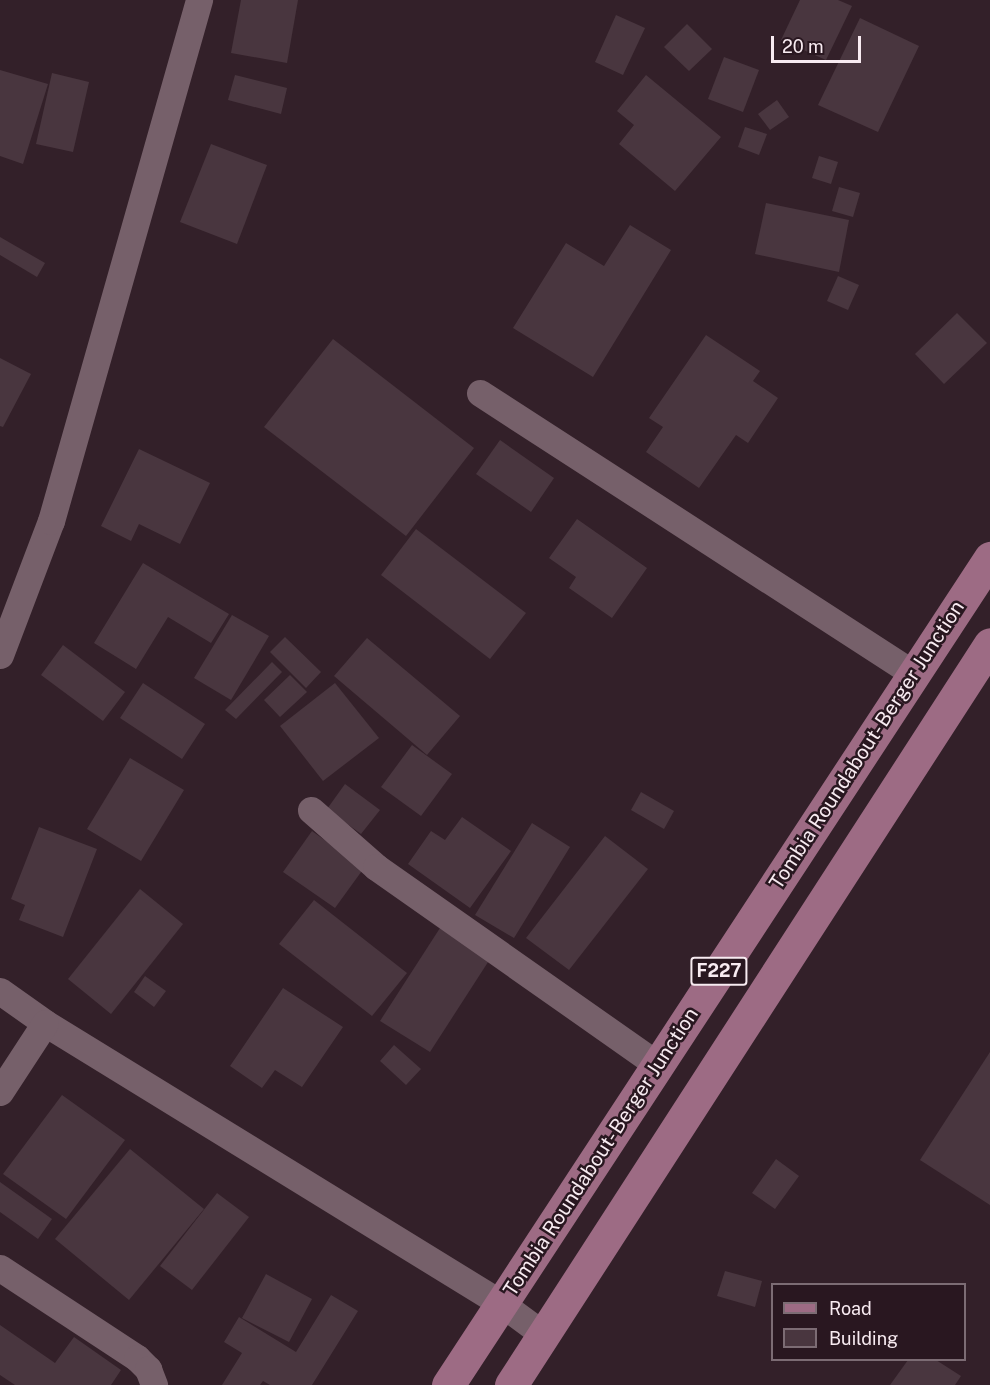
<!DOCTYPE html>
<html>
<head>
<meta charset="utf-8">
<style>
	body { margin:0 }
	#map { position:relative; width:990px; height:1385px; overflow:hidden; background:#332029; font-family:"Public Sans",sans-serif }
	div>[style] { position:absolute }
	.building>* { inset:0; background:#49363f }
	.minor>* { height:27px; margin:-13.5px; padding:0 13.5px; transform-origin:13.5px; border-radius:13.5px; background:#76606a }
	.primary>* { height:33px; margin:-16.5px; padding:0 16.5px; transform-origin:16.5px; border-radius:16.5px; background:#9d6b84 }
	span { translate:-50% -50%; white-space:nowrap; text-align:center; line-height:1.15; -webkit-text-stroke:5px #291720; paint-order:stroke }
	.shield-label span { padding:2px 4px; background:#291720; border:2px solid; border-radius:4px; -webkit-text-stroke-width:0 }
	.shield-label { font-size:18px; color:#f8ebf1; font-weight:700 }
	.street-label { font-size:20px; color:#f8ebf1 }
	.legend { position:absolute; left:771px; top:1283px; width:195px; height:78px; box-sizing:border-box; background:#291720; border:2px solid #7c6c74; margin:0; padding:8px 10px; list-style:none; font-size:18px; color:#f8ebf1 }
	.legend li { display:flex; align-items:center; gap:12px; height:30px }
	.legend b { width:30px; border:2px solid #7c6c74 }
	.scale { position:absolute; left:771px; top:36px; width:90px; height:27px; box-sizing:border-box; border:3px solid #f8ebf1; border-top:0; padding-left:8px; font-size:18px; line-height:21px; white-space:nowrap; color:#f8ebf1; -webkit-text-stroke:4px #291720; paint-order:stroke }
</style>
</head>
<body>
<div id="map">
	<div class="building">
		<i style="clip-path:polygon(241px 0,298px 0,287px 63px,231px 53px)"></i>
		<i style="clip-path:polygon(800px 0,838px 0,852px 6px,826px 60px,781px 40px)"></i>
		<i style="clip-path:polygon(616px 15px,645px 28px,623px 75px,595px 62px)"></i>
		<i style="clip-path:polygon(860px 18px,919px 46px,878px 132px,818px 105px)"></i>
		<i style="clip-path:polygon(687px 24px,712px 49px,689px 71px,664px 47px)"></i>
		<i style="clip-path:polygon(724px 57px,759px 70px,743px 112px,708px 99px)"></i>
		<i style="clip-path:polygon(0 70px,48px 84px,23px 164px,0 156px)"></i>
		<i style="clip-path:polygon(52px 73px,89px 82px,73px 152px,36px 144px)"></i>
		<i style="clip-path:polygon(235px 75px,287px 88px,281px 114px,228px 100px)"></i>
		<i style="clip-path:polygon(646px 75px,721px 137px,675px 191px,619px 144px,634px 125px,617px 111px)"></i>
		<i style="clip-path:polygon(777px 100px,789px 117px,770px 130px,758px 114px)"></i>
		<i style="clip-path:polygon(745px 127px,767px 134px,759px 155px,738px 147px)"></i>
		<i style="clip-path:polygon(211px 144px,267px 165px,237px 244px,180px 222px)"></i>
		<i style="clip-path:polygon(819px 156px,838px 162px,831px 184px,812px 178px)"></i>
		<i style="clip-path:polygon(839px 187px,860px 193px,853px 217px,832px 211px)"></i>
		<i style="clip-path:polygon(766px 203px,849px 220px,839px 272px,755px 254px)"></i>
		<i style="clip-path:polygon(630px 225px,671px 250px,593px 377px,513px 328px,566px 243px,604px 266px)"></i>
		<i style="clip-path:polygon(0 237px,45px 263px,37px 277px,0 255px)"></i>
		<i style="clip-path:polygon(838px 276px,859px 285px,848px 310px,827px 301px)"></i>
		<i style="clip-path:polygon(957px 313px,987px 343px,944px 384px,915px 354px)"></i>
		<i style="clip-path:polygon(706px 335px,760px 371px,753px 381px,778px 398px,748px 443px,736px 435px,699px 488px,646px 452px,663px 427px,649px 418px)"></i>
		<i style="clip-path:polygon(333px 339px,474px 448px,406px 536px,264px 427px)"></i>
		<i style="clip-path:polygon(0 358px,31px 374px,3px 427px,0 426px)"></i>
		<i style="clip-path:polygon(500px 440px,554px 478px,531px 512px,476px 474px)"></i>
		<i style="clip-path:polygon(139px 449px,210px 483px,180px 544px,139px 524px,131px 541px,101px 526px)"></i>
		<i style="clip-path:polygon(577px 519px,647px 568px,612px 618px,569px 588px,576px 577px,549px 558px)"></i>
		<i style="clip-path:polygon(416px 529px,526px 613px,490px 659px,381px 575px)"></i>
		<i style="clip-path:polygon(143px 563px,229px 614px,211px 643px,168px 617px,136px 669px,94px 643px)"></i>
		<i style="clip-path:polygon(232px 615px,269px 636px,231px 700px,194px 678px)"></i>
		<i style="clip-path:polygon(285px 637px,321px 672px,306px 688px,270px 652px)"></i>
		<i style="clip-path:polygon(367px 638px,460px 716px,427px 755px,334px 676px)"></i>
		<i style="clip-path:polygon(63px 645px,125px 692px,103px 721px,41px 675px)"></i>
		<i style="clip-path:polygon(272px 662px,282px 672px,236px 719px,225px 710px)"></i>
		<i style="clip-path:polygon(290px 675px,307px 692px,280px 717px,264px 700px)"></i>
		<i style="clip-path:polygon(143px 683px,205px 724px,182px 759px,120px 718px)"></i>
		<i style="clip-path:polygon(335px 683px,379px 738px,323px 781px,280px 726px)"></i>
		<i style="clip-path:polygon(412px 745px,452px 774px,421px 816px,381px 787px)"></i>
		<i style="clip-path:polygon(130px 758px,184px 790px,141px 861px,87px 829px)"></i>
		<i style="clip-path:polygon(345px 784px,380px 810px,361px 834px,327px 809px)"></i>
		<i style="clip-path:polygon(641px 792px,674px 811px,664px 829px,631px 810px)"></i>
		<i style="clip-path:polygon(462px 817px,511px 851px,470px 908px,408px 864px,431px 831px,445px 840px)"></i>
		<i style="clip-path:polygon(532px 823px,570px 847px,514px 938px,475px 915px)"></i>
		<i style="clip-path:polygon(39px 827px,97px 849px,63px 937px,19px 920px,25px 905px,11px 899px)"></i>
		<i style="clip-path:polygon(312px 831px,364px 868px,335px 908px,283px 872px)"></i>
		<i style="clip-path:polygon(605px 836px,648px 869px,569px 970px,526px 938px)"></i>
		<i style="clip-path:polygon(140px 889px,183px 924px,111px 1014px,68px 979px)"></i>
		<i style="clip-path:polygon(314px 900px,407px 973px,372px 1016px,279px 944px)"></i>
		<i style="clip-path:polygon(440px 928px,490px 959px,430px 1052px,380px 1021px)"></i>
		<i style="clip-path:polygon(145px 976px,166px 991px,154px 1007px,134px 992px)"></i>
		<i style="clip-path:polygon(283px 988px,343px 1027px,302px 1087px,275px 1070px,262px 1088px,230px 1066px)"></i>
		<i style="clip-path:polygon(394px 1045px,421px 1069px,406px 1085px,380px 1061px)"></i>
		<i style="clip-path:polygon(990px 1052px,990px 1205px,920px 1160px)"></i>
		<i style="clip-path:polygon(62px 1095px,125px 1140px,66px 1219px,3px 1174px)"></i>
		<i style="clip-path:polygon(130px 1149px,204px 1209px,129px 1300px,55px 1239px)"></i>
		<i style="clip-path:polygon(776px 1159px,799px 1176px,775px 1209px,752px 1193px)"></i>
		<i style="clip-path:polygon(0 1182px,52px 1219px,38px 1239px,0 1212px)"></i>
		<i style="clip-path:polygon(217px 1193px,249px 1217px,192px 1290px,160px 1266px)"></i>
		<i style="clip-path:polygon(725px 1271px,762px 1281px,755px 1307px,717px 1296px)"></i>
		<i style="clip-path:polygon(266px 1274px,312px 1299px,289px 1342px,242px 1318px)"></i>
		<i style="clip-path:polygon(331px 1295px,358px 1311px,312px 1385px,270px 1385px,263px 1381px,260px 1385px,222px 1385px,242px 1353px,224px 1342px,239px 1317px,296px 1352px)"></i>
		<i style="clip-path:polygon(0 1325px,55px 1363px,74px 1337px,121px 1370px,111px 1385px,15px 1385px,0 1375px)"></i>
		<i style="clip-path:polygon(908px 1360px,936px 1360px,961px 1376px,955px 1385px,890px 1385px)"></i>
	</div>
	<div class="minor">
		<i style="left:480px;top:393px;width:517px;rotate:32.92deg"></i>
		<i style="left:0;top:655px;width:143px;rotate:-69.2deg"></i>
		<i style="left:51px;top:521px;width:542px;rotate:-74.14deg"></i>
		<i style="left:311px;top:810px;width:86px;rotate:41.2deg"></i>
		<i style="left:376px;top:867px;width:345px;rotate:35.1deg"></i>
		<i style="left:0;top:991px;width:55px;rotate:35.4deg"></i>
		<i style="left:45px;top:1023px;width:536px;rotate:31.59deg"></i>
		<i style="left:502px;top:1304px;width:52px;rotate:36.4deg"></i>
		<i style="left:0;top:1092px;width:82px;rotate:-56.9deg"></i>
		<i style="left:0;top:1268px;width:164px;rotate:33.3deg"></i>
		<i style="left:137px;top:1358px;width:16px;rotate:45deg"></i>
		<i style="left:148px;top:1369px;width:17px;rotate:69deg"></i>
	</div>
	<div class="primary">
		<i style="left:448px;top:1385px;width:989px;rotate:-56.76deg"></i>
		<i style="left:511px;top:1385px;width:882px;rotate:-57.12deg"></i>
	</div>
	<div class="shield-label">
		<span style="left:719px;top:971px">F227</span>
	</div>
	<div class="street-label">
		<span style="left:867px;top:745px;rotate:-57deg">Tombia Roundabout- Berger Junction</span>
		<span style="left:601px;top:1152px;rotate:-57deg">Tombia Roundabout- Berger Junction</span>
	</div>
	<ul class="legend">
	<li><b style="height:8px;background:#9d6b84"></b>Road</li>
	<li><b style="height:16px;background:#49363f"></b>Building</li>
	</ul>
	<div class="scale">20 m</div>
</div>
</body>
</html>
